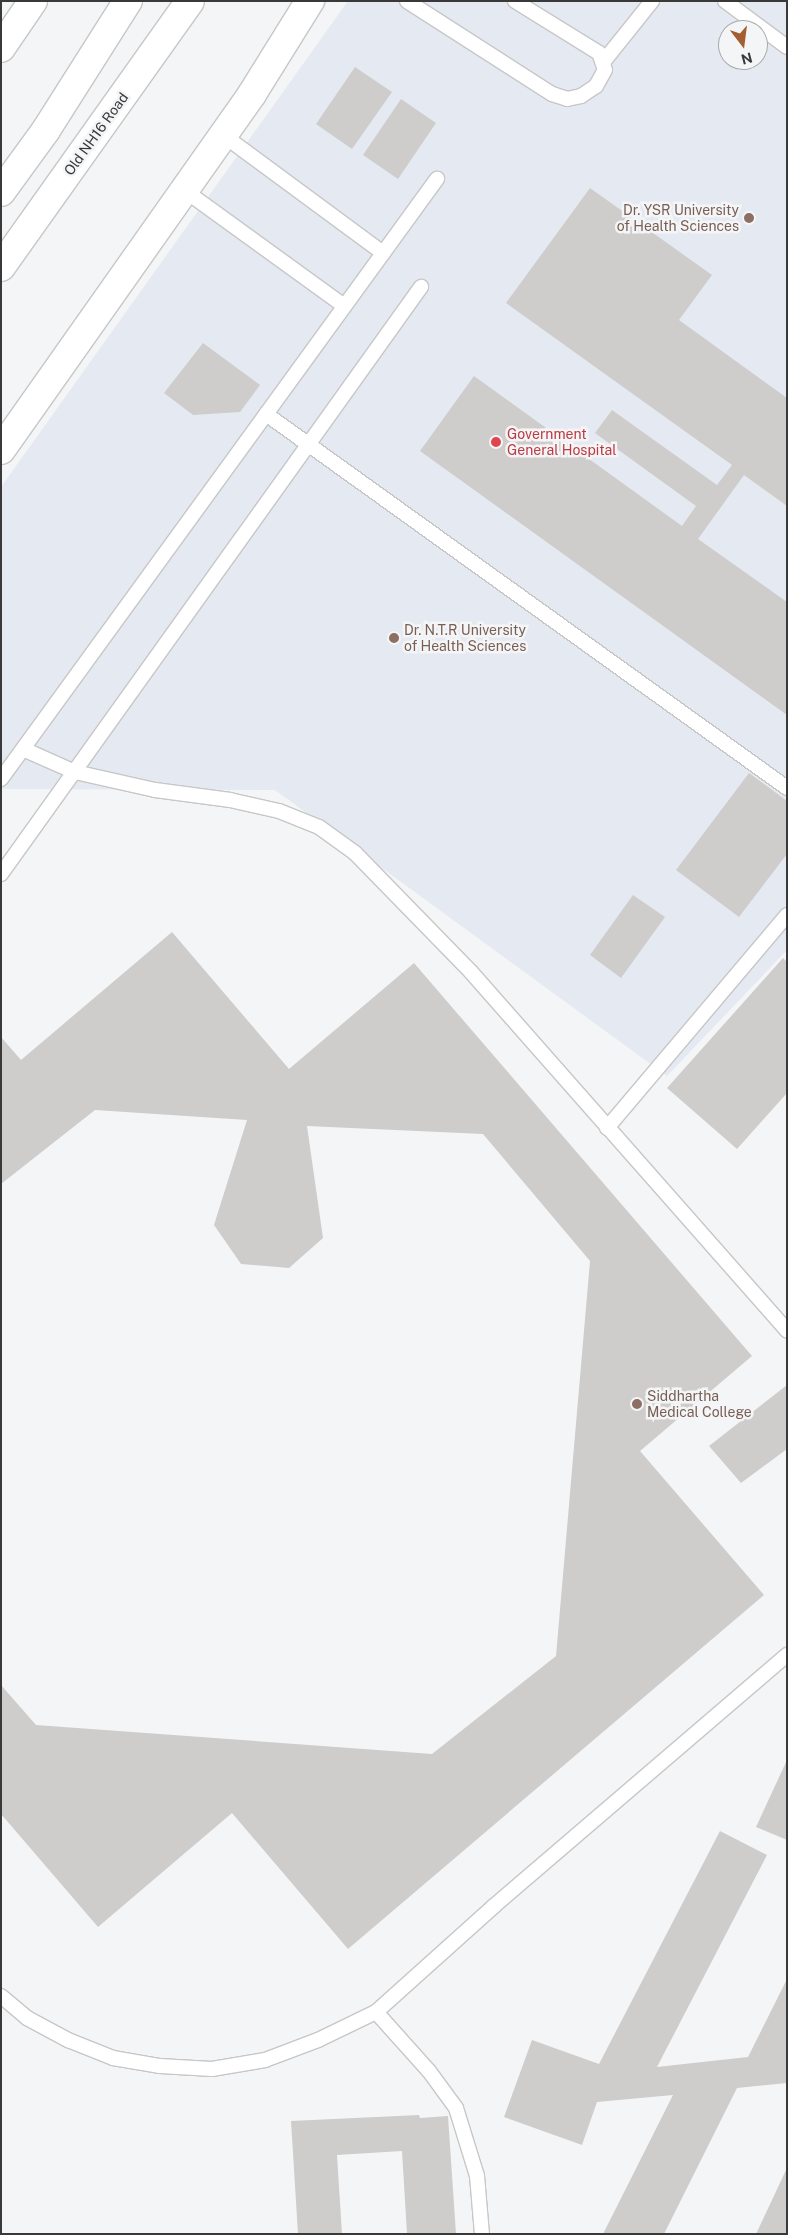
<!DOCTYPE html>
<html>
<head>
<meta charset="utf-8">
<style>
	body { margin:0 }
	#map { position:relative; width:788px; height:2235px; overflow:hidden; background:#f4f5f6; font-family:"Public Sans",sans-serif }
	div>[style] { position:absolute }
	.built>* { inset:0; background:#e5e9f1 }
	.building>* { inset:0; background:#cecdcc }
	.roads { filter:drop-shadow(1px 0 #c7c7c8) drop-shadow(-1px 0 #c7c7c8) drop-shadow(0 1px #c7c7c8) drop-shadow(0 -1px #c7c7c8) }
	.service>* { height:14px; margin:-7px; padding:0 7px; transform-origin:7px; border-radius:7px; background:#fff }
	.tertiary>* { height:28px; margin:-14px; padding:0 14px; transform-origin:14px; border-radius:14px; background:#fff }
	.primary>* { height:28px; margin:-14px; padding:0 14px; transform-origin:14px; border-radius:14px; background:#fff }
	.dots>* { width:14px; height:14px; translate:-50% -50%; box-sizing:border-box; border:2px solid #f4f5f6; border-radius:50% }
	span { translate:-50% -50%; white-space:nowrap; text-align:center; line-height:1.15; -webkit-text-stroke:5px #f4f5f6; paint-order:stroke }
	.street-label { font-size:14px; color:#39393a }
	.education-label { font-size:14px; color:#785e54 }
	.right { translate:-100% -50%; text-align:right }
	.left { translate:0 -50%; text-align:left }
	.health-label { font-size:14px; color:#be3a42 }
	.frame { position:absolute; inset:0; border:2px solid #39393a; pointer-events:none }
	.north { position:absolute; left:718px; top:20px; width:50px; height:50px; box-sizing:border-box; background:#f4f5f6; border:1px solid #a9aaab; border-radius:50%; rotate:165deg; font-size:14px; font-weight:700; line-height:20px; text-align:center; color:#39393a }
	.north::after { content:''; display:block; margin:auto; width:18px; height:22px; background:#a35e31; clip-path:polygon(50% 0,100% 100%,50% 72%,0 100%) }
</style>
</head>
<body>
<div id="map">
	<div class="built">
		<i style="clip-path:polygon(evenodd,348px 1px,787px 1px,787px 950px,667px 1076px,275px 790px,1px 789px,1px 487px,348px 1px,728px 30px,758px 30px,758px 60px,728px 60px,728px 30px)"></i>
	</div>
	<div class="building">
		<i style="clip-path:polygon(355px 67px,392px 92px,352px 149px,316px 124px)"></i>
		<i style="clip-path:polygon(401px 99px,436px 123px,398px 179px,363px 155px)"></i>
		<i style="clip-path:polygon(590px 188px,712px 275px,679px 320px,787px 398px,787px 506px,744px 475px,698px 539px,787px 602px,787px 715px,420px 451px,474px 376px,682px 526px,696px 506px,595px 433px,612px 410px,717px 485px,732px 465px,506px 303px)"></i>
		<i style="clip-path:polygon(203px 343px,260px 385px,240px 412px,193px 415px,164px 393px)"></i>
		<i style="clip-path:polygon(749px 773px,787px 801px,787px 854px,739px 917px,676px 870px)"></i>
		<i style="clip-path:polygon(633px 895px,665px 917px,621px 978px,590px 955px)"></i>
		<i style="clip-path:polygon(172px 932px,289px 1069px,414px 963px,752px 1356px,640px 1451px,764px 1595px,348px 1949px,232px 1813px,98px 1927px,1px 1814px,1px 1685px,36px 1725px,432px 1754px,556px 1656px,590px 1261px,483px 1134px,307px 1126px,323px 1238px,289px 1268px,241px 1264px,214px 1225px,247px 1120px,95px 1110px,1px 1184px,1px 1037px,21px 1060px)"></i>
		<i style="clip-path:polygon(783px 958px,787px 962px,787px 1093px,737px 1149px,667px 1088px)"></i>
		<i style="clip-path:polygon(787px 1385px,787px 1449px,741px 1483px,709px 1446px)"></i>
		<i style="clip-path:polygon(787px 1760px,787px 1840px,756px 1827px)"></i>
		<i style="clip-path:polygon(720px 1831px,767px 1855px,657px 2067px,748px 2057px,787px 1979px,787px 2083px,737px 2088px,664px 2234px,603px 2234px,673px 2095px,597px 2102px,582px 2145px,504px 2117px,532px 2040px,599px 2064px)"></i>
		<i style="clip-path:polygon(419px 2115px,420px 2118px,448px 2116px,456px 2234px,407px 2234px,402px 2151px,337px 2155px,342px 2234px,298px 2234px,291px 2121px)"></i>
		<i style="clip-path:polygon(787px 2168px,787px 2234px,756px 2234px)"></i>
	</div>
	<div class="roads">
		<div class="service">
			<i style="left:407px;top:1px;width:172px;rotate:32.7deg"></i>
			<i style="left:552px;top:94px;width:16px;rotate:18deg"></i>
			<i style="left:567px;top:99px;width:14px;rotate:-12deg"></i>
			<i style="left:581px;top:96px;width:18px;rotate:-34deg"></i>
			<i style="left:596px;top:86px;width:18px;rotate:-61deg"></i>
			<i style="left:605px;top:70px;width:18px;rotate:-109deg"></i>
			<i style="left:599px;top:53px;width:99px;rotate:-148.2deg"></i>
			<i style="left:725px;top:1px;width:77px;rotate:36.6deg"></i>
			<i style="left:604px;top:61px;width:77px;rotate:-51.3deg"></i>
			<i style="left:223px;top:135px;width:199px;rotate:36.4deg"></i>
			<i style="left:184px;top:190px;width:198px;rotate:35.9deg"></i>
			<i style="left:266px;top:414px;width:641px;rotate:35.67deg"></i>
			<i style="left:23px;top:749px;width:57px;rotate:23.9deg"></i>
			<i style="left:75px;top:772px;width:82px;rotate:12.7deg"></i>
			<i style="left:155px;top:790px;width:76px;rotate:7.6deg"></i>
			<i style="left:230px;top:800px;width:50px;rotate:12.7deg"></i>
			<i style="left:279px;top:811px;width:43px;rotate:21.8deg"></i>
			<i style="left:319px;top:827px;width:44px;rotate:35.8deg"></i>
			<i style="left:355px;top:853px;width:166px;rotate:45.7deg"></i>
			<i style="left:471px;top:972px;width:478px;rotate:48.6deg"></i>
			<i style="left:1px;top:779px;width:742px;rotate:-54deg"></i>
			<i style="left:1px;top:874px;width:722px;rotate:-54.42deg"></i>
			<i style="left:607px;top:1128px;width:279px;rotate:-49.8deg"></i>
			<i style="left:1px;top:1996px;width:34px;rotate:40deg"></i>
			<i style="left:27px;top:2018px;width:47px;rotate:28.2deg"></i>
			<i style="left:68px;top:2040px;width:48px;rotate:21.8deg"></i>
			<i style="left:113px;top:2058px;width:48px;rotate:9.7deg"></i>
			<i style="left:160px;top:2066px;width:52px;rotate:3.3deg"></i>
			<i style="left:212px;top:2069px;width:54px;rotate:-9.6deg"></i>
			<i style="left:265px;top:2060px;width:57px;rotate:-20.7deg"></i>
			<i style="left:318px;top:2040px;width:64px;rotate:-25.8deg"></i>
			<i style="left:376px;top:2012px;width:159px;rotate:-41.9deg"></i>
			<i style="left:494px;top:1906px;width:386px;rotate:-40.6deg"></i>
			<i style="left:376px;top:2012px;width:79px;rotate:48.1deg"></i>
			<i style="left:429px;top:2071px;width:46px;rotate:53.9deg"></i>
			<i style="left:456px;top:2108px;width:71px;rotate:72.8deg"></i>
			<i style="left:477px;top:2176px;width:58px;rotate:85.1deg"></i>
		</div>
		<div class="tertiary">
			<i style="left:1px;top:48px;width:57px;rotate:-55.8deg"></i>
			<i style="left:1px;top:450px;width:436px;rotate:-54.8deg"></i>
			<i style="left:252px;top:94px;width:110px;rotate:-58.1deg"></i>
		</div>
		<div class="primary">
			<i style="left:1px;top:192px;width:77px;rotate:-54deg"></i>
			<i style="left:46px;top:130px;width:153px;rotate:-57.6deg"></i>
			<i style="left:1px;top:267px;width:326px;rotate:-54.6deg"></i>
		</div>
	</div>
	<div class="dots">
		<i style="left:749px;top:218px;background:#8d6e63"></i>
		<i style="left:496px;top:442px;background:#e0444e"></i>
		<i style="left:394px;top:638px;background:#8d6e63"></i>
		<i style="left:637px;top:1404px;background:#8d6e63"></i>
	</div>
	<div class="street-label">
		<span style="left:96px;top:134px;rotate:-54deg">Old NH16 Road</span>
	</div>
	<div class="education-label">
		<span class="right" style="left:739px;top:218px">Dr. YSR University<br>of Health Sciences</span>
		<span class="left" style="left:404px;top:638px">Dr. N.T.R University<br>of Health Sciences</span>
		<span class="left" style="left:647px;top:1404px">Siddhartha<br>Medical College</span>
	</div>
	<div class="health-label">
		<span class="left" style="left:507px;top:442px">Government<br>General Hospital</span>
	</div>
	<div class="frame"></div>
	<div class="north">N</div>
</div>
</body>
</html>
